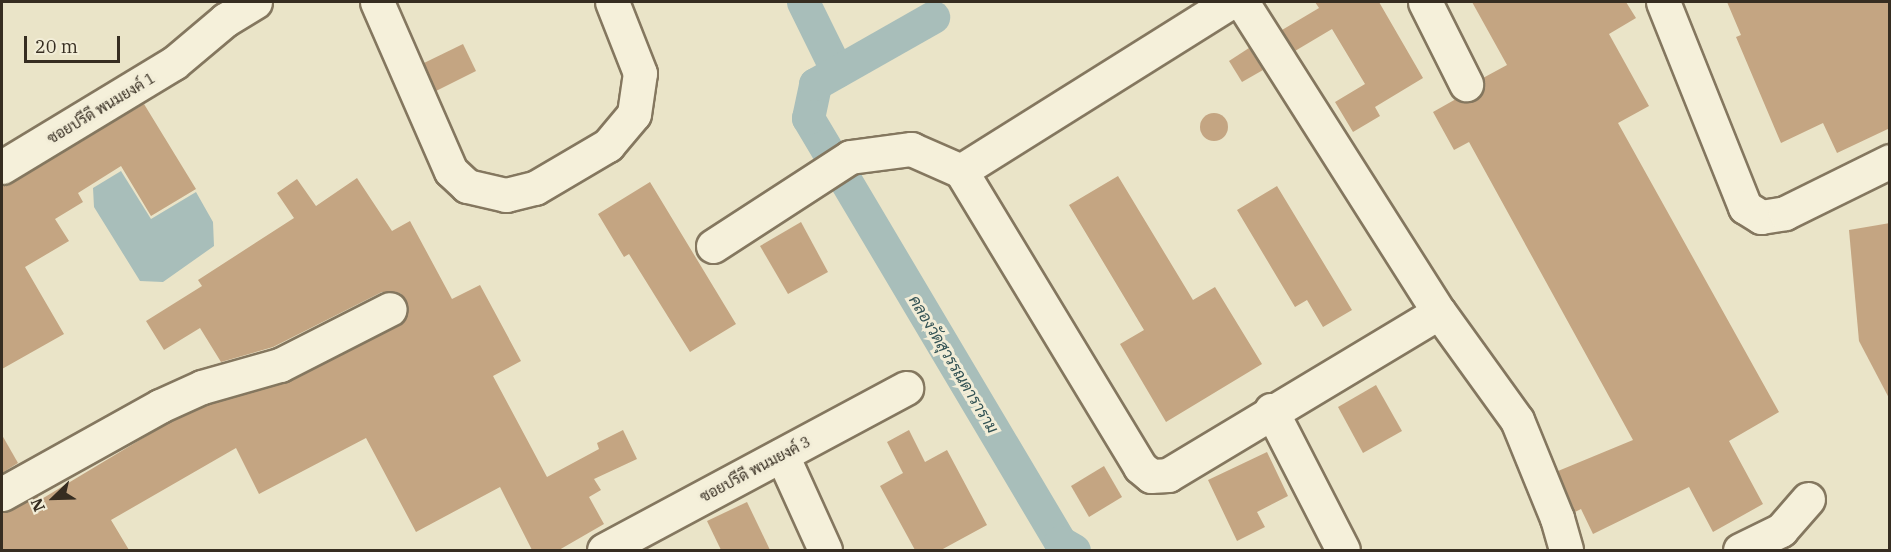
<!DOCTYPE html>
<html>
<head>
<meta charset="utf-8">
<style>
	body { margin:0 }
	#map { position:relative; width:1891px; height:552px; overflow:hidden; background:#eae4c8; font-family:"IBM Plex Serif",Sarabun,serif }
	div>[style] { position:absolute }
	.water>* { inset:0; background:#a8beba }
	.canal>* { height:33px; margin:-16.5px; padding:0 16.5px; transform-origin:16.5px; border-radius:16.5px; background:#a8beba }
	.building>* { inset:0; background:#c4a582 }
	.round { border-radius:50% }
	.roads { filter:drop-shadow(2px 0 #84775f) drop-shadow(-2px 0 #84775f) drop-shadow(0 2px #84775f) drop-shadow(0 -2px #84775f) }
	.minor>* { height:33px; margin:-16.5px; padding:0 16.5px; transform-origin:16.5px; border-radius:16.5px; background:#f5f0da }
	span { translate:-50% -50%; white-space:nowrap; text-align:center; line-height:1.15; -webkit-text-stroke:6px #f2edd7; paint-order:stroke }
	.street-label { font-size:15px; color:#362d21 }
	.water-label { font-size:16px; color:#325254; font-style:italic }
	.frame { position:absolute; inset:0; border:3px solid #362d21; pointer-events:none }
	.north { position:absolute; left:24px; top:468px; width:60px; height:60px; -webkit-text-stroke:4px #f2edd7; paint-order:stroke; rotate:247deg; font-size:16px; font-weight:700; line-height:24px; text-align:center; color:#362d21 }
	.north::after { content:''; display:block; margin:auto; width:21px; height:27px; background:#362d21; clip-path:polygon(50% 0,100% 100%,50% 72%,0 100%) }
	.scale { position:absolute; left:24px; top:36px; width:96px; height:27px; box-sizing:border-box; border:3px solid #362d21; border-top:0; padding-left:8px; font-size:18px; line-height:21px; white-space:nowrap; color:#362d21; -webkit-text-stroke:4px #f2edd7; paint-order:stroke }
</style>
</head>
<body>
<div id="map">
	<div class="water">
		<i style="clip-path:polygon(121px 171px,151px 219px,196px 192px,213px 222px,214px 246px,163px 282px,140px 281px,94px 207px,93px 188px)"></i>
	</div>
	<div class="canal">
		<i style="left:803px;top:2px;width:77px;rotate:63.8deg"></i>
		<i style="left:833px;top:160px;width:49px;rotate:-120.8deg"></i>
		<i style="left:808px;top:118px;width:35px;rotate:-78deg"></i>
		<i style="left:815px;top:84px;width:136px;rotate:-29.6deg"></i>
		<i style="left:841px;top:173px;width:429px;rotate:59.3deg"></i>
		<i style="left:1060px;top:542px;width:16px;rotate:30deg"></i>
	</div>
	<div class="building">
		<i style="clip-path:polygon(1315px 2px,1379px 2px,1423px 78px,1375px 107px,1380px 116px,1353px 132px,1335px 102px,1365px 84px,1332px 29px,1295px 51px,1282px 30px,1319px 8px)"></i>
		<i style="clip-path:polygon(1472px 2px,1626px 2px,1636px 18px,1609px 34px,1649px 106px,1618px 123px,1779px 412px,1729px 441px,1763px 504px,1713px 532px,1689px 487px,1593px 534px,1581px 509px,1575px 512px,1558px 471px,1633px 440px,1469px 142px,1454px 150px,1433px 112px,1456px 99px,1475px 100px,1482px 94px,1483px 78px,1507px 65px)"></i>
		<i style="clip-path:polygon(1727px 2px,1890px 2px,1890px 128px,1837px 153px,1823px 123px,1781px 143px,1736px 37px,1741px 35px)"></i>
		<i style="clip-path:polygon(463px 44px,476px 71px,436px 91px,424px 63px)"></i>
		<i style="clip-path:polygon(1249px 48px,1263px 70px,1242px 82px,1229px 61px)"></i>
		<i style="clip-path:polygon(144px 104px,196px 189px,151px 216px,121px 166px,78px 193px,83px 202px,55px 219px,69px 241px,25px 267px,64px 334px,2px 369px,2px 186px)"></i>
		<i class="round" style="left:1200px;top:113px;width:28px;height:28px"></i>
		<i style="clip-path:polygon(1118px 176px,1193px 300px,1215px 287px,1262px 364px,1166px 422px,1120px 344px,1144px 330px,1069px 205px)"></i>
		<i style="clip-path:polygon(357px 178px,392px 231px,410px 221px,452px 299px,480px 285px,521px 361px,493px 376px,547px 477px,599px 449px,597px 443px,623px 430px,637px 459px,594px 479px,601px 490px,589px 497px,604px 524px,559px 550px,532px 550px,500px 487px,416px 532px,366px 438px,259px 494px,236px 448px,111px 520px,129px 550px,2px 550px,2px 513px,37px 496px,40px 500px,168px 423px,208px 405px,289px 382px,405px 320px,406px 300px,400px 293px,382px 292px,273px 347px,221px 362px,200px 328px,164px 350px,146px 321px,202px 286px,198px 280px,294px 218px,277px 193px,297px 179px,316px 206px)"></i>
		<i style="clip-path:polygon(650px 182px,736px 324px,690px 352px,629px 254px,624px 257px,598px 214px)"></i>
		<i style="clip-path:polygon(1277px 186px,1352px 310px,1323px 327px,1307px 300px,1295px 307px,1237px 210px)"></i>
		<i style="clip-path:polygon(801px 222px,828px 272px,788px 294px,760px 246px)"></i>
		<i style="clip-path:polygon(1890px 223px,1890px 400px,1859px 341px,1849px 230px)"></i>
		<i style="clip-path:polygon(1376px 385px,1402px 431px,1363px 453px,1338px 407px)"></i>
		<i style="clip-path:polygon(909px 430px,925px 462px,947px 450px,987px 525px,941px 550px,915px 550px,880px 486px,903px 473px,887px 442px)"></i>
		<i style="clip-path:polygon(2px 435px,18px 463px,2px 473px)"></i>
		<i style="clip-path:polygon(1267px 452px,1288px 496px,1257px 512px,1265px 527px,1237px 541px,1208px 480px)"></i>
		<i style="clip-path:polygon(1104px 466px,1122px 497px,1089px 517px,1071px 486px)"></i>
		<i style="clip-path:polygon(747px 502px,770px 550px,721px 550px,707px 521px)"></i>
	</div>
	<div class="roads">
		<div class="minor">
			<i style="left:377px;top:2px;width:184px;rotate:66.4deg"></i>
			<i style="left:451px;top:171px;width:22px;rotate:43deg"></i>
			<i style="left:467px;top:186px;width:40px;rotate:13deg"></i>
			<i style="left:506px;top:195px;width:30px;rotate:-14deg"></i>
			<i style="left:535px;top:188px;width:85px;rotate:-30.5deg"></i>
			<i style="left:608px;top:145px;width:40px;rotate:-50deg"></i>
			<i style="left:634px;top:114px;width:41px;rotate:-81.7deg"></i>
			<i style="left:640px;top:73px;width:76px;rotate:-111.5deg"></i>
			<i style="left:1230px;top:2px;width:318px;rotate:147.9deg"></i>
			<i style="left:961px;top:171px;width:346px;rotate:58.8deg"></i>
			<i style="left:1140px;top:467px;width:14px;rotate:39deg"></i>
			<i style="left:1151px;top:476px;width:17px;rotate:-3deg"></i>
			<i style="left:1168px;top:475px;width:316px;rotate:-31deg"></i>
			<i style="left:1242px;top:2px;width:367px;rotate:57.6deg"></i>
			<i style="left:1439px;top:312px;width:133px;rotate:54.2deg"></i>
			<i style="left:1517px;top:420px;width:106px;rotate:67.8deg"></i>
			<i style="left:1557px;top:518px;width:33px;rotate:74deg"></i>
			<i style="left:1425px;top:2px;width:92px;rotate:63.4deg"></i>
			<i style="left:1663px;top:2px;width:221px;rotate:68.2deg"></i>
			<i style="left:1745px;top:207px;width:19px;rotate:32deg"></i>
			<i style="left:1761px;top:217px;width:24px;rotate:-9deg"></i>
			<i style="left:1785px;top:213px;width:117px;rotate:-26.3deg"></i>
			<i style="left:2px;top:167px;width:201px;rotate:-31.2deg"></i>
			<i style="left:174px;top:63px;width:67px;rotate:-40.1deg"></i>
			<i style="left:225px;top:20px;width:35px;rotate:-31deg"></i>
			<i style="left:713px;top:246px;width:163px;rotate:-33deg"></i>
			<i style="left:850px;top:157px;width:62px;rotate:-7.5deg"></i>
			<i style="left:911px;top:149px;width:55px;rotate:23.7deg"></i>
			<i style="left:1271px;top:410px;width:157px;rotate:62.8deg"></i>
			<i style="left:782px;top:455px;width:104px;rotate:65.6deg"></i>
			<i style="left:2px;top:494px;width:181px;rotate:-29.1deg"></i>
			<i style="left:160px;top:406px;width:46px;rotate:-24.3deg"></i>
			<i style="left:202px;top:387px;width:81px;rotate:-15.8deg"></i>
			<i style="left:280px;top:365px;width:123px;rotate:-27deg"></i>
			<i style="left:604px;top:550px;width:343px;rotate:-28.2deg"></i>
			<i style="left:1740px;top:550px;width:46px;rotate:-26deg"></i>
			<i style="left:1781px;top:530px;width:41px;rotate:-48.9deg"></i>
		</div>
	</div>
	<div class="street-label">
		<span style="left:101px;top:108px;rotate:-31deg">ซอยปรีดี พนมยงค์ 1</span>
		<span style="left:755px;top:469px;rotate:-28deg">ซอยปรีดี พนมยงค์ 3</span>
	</div>
	<div class="water-label">
		<span style="left:954px;top:364px;rotate:59deg">คลองวัดสุวรรณดาราราม</span>
	</div>
	<div class="frame"></div>
	<div class="north">N</div>
	<div class="scale">20 m</div>
</div>
</body>
</html>
